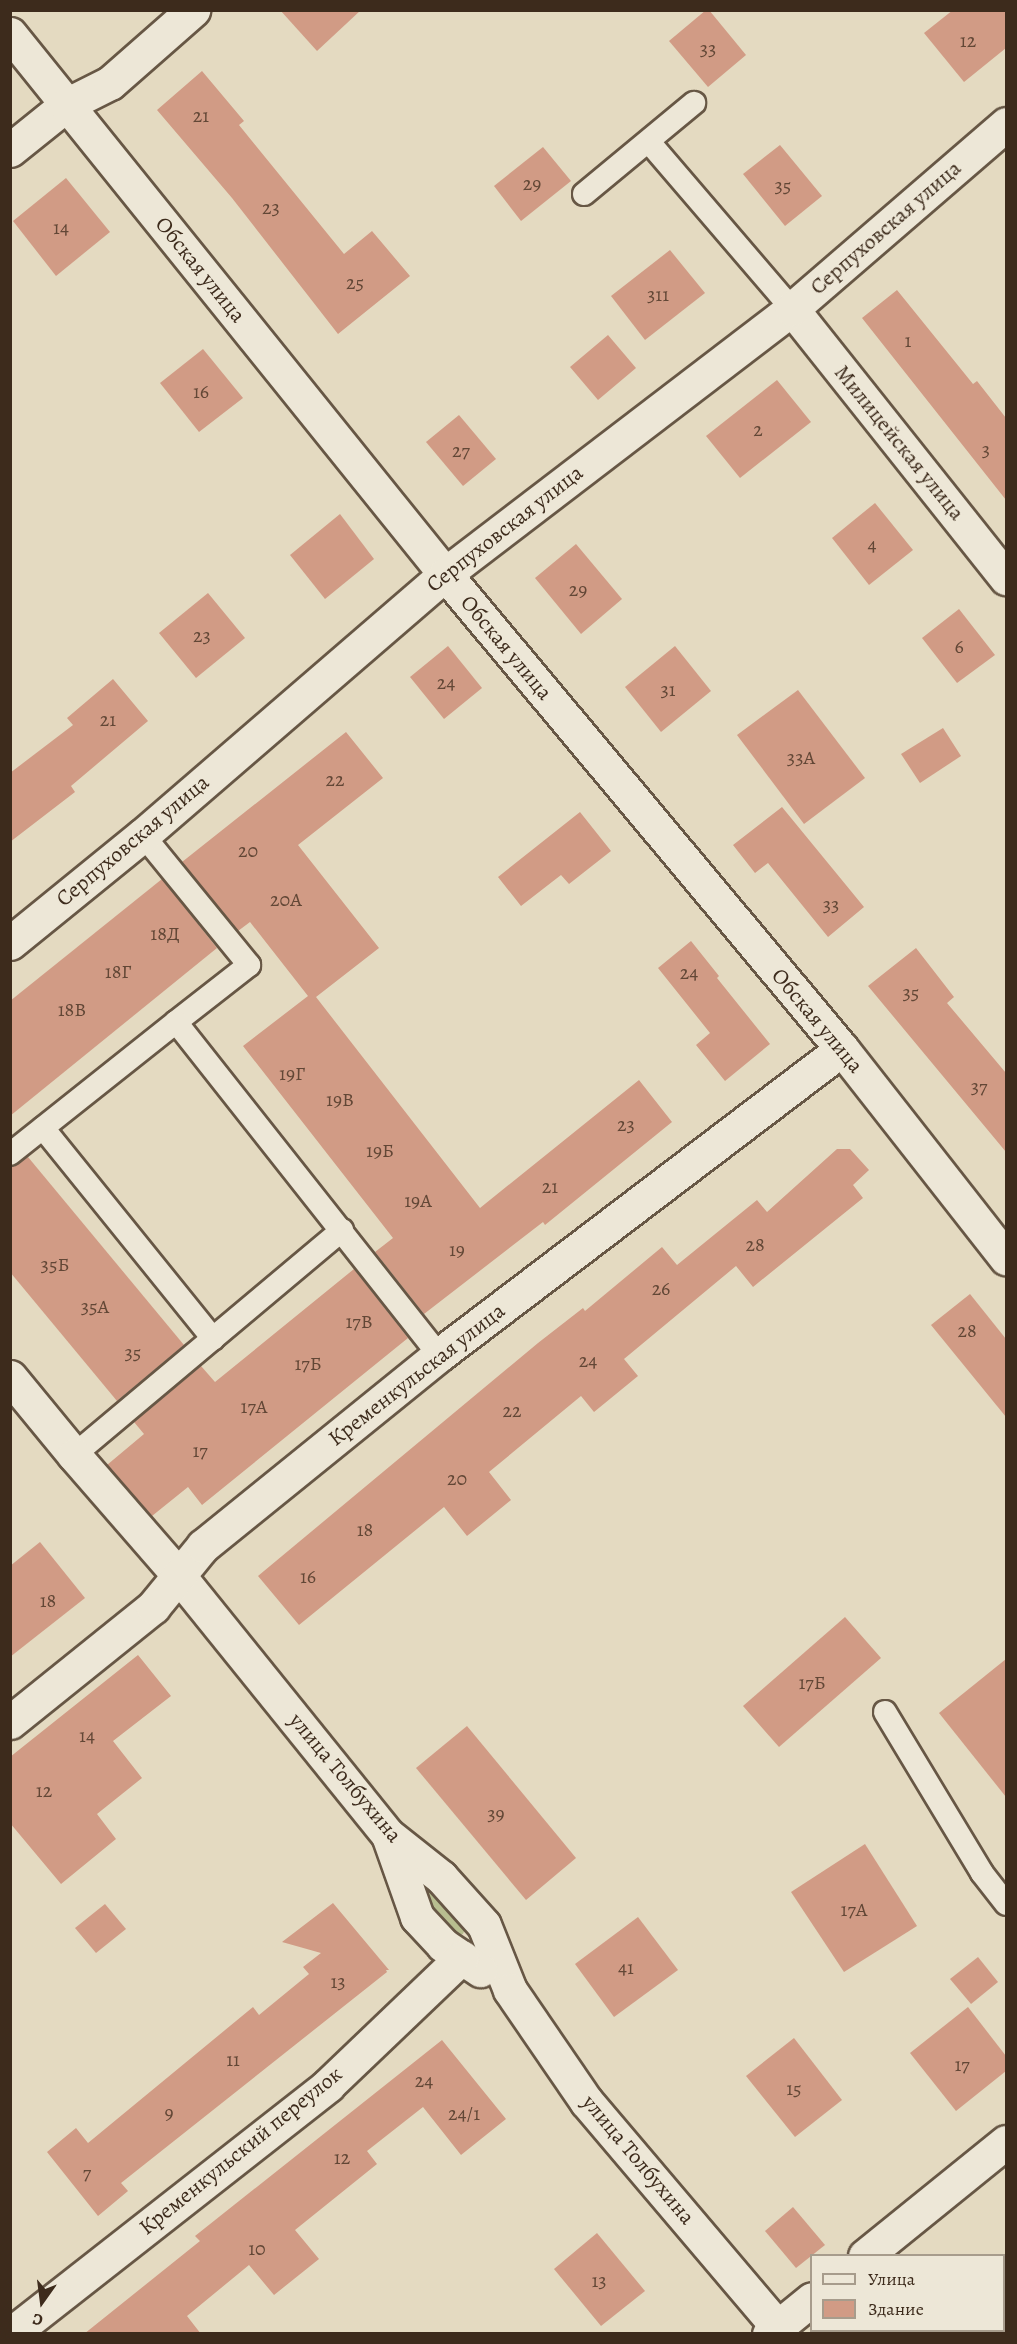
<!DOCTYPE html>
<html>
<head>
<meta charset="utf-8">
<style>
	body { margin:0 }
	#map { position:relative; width:1017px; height:2344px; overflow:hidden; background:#e4dac1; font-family:Alegreya,serif }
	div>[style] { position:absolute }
	.green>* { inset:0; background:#b8be90 }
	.building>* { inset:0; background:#d19b85 }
	.roads { filter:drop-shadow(2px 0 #675745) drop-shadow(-2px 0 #675745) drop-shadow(0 2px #675745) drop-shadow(0 -2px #675745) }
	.service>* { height:22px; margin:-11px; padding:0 11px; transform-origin:11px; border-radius:11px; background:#ede7d7 }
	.minor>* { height:33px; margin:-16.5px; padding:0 16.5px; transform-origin:16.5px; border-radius:16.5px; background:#ede7d7 }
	span { translate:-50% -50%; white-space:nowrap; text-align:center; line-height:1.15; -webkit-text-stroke:5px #ede7d7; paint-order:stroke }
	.number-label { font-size:20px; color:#624736 }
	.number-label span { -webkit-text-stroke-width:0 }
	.street-label { font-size:22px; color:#3d2b1c }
	.frame { position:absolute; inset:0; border:12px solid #3d2b1c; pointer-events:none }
	.legend { position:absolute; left:810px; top:2254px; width:195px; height:78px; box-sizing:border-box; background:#ede7d7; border:2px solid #a79c8c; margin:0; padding:8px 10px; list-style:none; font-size:18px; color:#3d2b1c }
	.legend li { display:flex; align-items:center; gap:12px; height:30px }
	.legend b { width:30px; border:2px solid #a79c8c }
	.north { position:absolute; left:12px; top:2272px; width:60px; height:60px; -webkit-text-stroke:4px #ede7d7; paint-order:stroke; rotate:194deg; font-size:16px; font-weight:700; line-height:24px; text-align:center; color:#3d2b1c }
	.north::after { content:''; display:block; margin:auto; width:21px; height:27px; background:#3d2b1c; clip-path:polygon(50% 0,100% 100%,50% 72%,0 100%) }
</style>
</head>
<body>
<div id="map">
	<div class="green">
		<i style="clip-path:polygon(424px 1883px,468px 1921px,463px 1934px,449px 1937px,439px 1925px)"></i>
	</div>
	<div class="building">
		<i style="clip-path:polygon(280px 10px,361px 10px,317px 51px)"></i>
		<i style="clip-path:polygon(706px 10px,709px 10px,746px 55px,708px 87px,669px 41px)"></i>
		<i style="clip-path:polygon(953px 10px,1006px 10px,1006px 48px,964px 82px,924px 33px)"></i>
		<i style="clip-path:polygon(202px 71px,244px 121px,239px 125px,344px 254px,372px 231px,410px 276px,338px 334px,232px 198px,157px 110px)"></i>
		<i style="clip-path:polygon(780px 145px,822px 196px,785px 226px,743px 174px)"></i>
		<i style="clip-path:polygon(543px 147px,571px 181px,521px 221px,494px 186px)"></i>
		<i style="clip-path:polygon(66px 178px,110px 232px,56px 276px,13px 221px)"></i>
		<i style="clip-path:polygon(670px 250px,705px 293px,645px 340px,611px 296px)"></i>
		<i style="clip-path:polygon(897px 290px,973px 384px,977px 381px,1006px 418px,1006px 500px,862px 318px)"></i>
		<i style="clip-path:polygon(608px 335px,636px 368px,598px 400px,570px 367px)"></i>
		<i style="clip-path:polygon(203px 349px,243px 398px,199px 432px,160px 383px)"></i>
		<i style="clip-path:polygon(777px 380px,811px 422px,740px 478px,706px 436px)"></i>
		<i style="clip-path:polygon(459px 415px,496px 459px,463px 486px,426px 442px)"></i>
		<i style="clip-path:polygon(875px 503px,913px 550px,869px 585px,832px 538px)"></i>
		<i style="clip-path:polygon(340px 514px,374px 559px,325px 599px,290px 555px)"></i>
		<i style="clip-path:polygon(576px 544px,622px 599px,581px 634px,535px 578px)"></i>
		<i style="clip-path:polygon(208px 593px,245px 638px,196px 678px,159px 633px)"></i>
		<i style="clip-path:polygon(959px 609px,995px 655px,957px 683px,922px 638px)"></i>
		<i style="clip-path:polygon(448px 646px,482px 688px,444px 719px,410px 677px)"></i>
		<i style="clip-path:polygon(675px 646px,711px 691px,661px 732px,625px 687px)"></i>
		<i style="clip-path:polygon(113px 679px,148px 721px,71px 786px,75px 792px,10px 842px,10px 773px,73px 725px,67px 718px)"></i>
		<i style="clip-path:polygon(798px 690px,865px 778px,804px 824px,737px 735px)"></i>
		<i style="clip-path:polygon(943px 728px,961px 756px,920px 783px,901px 754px)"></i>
		<i style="clip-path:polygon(346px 732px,383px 778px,298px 845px,379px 948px,316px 997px,480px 1208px,639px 1080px,672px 1122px,545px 1225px,543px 1222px,424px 1314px,375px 1252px,393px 1238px,243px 1046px,308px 996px,250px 922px,238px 931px,182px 862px)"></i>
		<i style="clip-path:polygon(782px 807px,864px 907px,828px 937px,768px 863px,755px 873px,733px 845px)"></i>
		<i style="clip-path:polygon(580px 812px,611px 851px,569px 884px,561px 875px,521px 906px,498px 877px)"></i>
		<i style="clip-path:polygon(162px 879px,217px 948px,10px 1116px,10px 1001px)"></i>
		<i style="clip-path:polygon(691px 941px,719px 976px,717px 978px,770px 1044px,725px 1081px,696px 1045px,710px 1033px,658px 968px)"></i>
		<i style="clip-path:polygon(916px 948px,954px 997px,947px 1003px,1006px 1073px,1006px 1152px,868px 986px)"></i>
		<i style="clip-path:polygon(837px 1149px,850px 1149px,869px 1170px,853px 1185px,863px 1198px,753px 1287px,736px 1266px,624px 1359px,638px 1376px,594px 1412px,581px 1396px,489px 1472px,511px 1500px,467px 1536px,444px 1507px,299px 1625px,258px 1576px,538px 1343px,583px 1308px,585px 1311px,662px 1247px,677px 1265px,757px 1200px,767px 1212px)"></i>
		<i style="clip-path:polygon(28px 1157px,184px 1345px,117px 1401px,10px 1272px,10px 1167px)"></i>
		<i style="clip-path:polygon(354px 1269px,408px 1338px,202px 1505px,188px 1487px,152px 1516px,107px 1465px,144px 1434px,134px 1422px,201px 1366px,215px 1382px)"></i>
		<i style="clip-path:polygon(970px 1294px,1006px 1339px,1006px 1417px,931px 1325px)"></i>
		<i style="clip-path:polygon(40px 1542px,85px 1598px,10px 1657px,10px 1566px)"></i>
		<i style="clip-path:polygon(845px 1617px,881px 1658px,779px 1747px,743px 1706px)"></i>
		<i style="clip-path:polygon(138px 1655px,171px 1696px,113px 1741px,142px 1778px,97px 1814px,116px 1839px,61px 1884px,10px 1823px,10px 1757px)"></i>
		<i style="clip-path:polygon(1006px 1659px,1006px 1797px,939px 1713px)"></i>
		<i style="clip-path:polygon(467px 1726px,576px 1858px,526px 1900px,416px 1768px)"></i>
		<i style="clip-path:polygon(865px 1844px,917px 1926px,844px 1972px,791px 1892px)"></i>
		<i style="clip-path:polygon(333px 1903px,389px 1970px,386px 1970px,387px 1972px,121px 2183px,128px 2191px,98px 2216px,47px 2152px,76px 2128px,88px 2143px,253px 2007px,259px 2015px,309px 1974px,303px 1967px,321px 1953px,282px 1942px)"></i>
		<i style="clip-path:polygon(105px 1904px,126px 1929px,96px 1953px,75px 1928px)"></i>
		<i style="clip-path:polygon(638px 1917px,678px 1970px,614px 2017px,575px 1964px)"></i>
		<i style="clip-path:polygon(978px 1957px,998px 1982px,971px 2004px,950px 1979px)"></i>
		<i style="clip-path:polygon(968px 2007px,1006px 2056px,1006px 2071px,956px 2111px,910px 2053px)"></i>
		<i style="clip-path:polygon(794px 2038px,842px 2100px,795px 2137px,746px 2076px)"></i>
		<i style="clip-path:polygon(442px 2040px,506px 2119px,461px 2155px,423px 2107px,367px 2151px,377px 2164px,295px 2230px,319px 2259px,274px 2295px,249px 2265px,187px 2316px,201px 2334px,84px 2334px,200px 2241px,195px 2236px)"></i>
		<i style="clip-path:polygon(793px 2207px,825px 2245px,796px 2268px,765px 2231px)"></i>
		<i style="clip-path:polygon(597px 2233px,645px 2291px,601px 2326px,554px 2269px)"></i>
	</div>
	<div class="roads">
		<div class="service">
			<i style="left:649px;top:142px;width:220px;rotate:49.4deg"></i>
			<i style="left:584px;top:194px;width:143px;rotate:-39.6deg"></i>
			<i style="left:143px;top:835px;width:168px;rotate:50.8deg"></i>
			<i style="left:249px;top:965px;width:93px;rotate:142deg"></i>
			<i style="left:43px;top:1128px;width:271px;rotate:51.1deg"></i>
			<i style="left:10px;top:1154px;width:212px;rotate:-38.5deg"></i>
			<i style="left:176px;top:1022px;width:424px;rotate:51.7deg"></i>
			<i style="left:74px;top:1455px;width:350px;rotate:-40deg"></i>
			<i style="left:885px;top:1712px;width:188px;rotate:58.9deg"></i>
			<i style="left:982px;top:1873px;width:39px;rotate:52deg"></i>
		</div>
		<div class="minor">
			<i style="left:10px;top:34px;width:693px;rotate:51.15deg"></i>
			<i style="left:445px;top:574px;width:619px;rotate:50.11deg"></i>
			<i style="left:842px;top:1049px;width:266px;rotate:51.9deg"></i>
			<i style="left:10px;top:150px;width:72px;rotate:-38.8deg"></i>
			<i style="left:66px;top:105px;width:49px;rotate:-26.6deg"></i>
			<i style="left:110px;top:83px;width:111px;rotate:-41.3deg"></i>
			<i style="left:792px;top:309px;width:344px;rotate:51.5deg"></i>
			<i style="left:10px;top:943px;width:171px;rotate:-39.1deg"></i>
			<i style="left:143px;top:835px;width:399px;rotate:-40.8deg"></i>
			<i style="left:445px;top:574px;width:437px;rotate:-37.4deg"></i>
			<i style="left:792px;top:309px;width:283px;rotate:-40.8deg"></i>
			<i style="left:10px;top:1377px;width:101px;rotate:50.6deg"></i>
			<i style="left:74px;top:1455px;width:160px;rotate:49deg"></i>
			<i style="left:179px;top:1576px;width:333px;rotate:51.1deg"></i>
			<i style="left:388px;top:1835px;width:68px;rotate:38.4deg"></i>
			<i style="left:441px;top:1877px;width:64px;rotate:48.1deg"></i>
			<i style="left:484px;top:1925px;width:70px;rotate:68.2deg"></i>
			<i style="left:510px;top:1990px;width:135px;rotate:55.6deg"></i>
			<i style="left:586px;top:2101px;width:295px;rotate:49.7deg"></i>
			<i style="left:10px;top:1722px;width:184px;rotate:-38.8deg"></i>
			<i style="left:153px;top:1607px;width:79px;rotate:-50.7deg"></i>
			<i style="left:203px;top:1546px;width:304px;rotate:-39deg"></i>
			<i style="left:439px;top:1355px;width:506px;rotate:-37.21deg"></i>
			<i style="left:388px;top:1835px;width:87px;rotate:70.5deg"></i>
			<i style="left:417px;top:1917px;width:38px;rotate:47deg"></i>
			<i style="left:443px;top:1945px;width:45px;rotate:34deg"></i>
			<i style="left:865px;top:2256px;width:181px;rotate:-39deg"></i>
			<i style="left:11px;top:2334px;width:403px;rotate:-38.1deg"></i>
			<i style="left:328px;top:2085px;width:185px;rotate:-43.7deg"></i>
			<i style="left:769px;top:2334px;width:55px;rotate:-39.1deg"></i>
		</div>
	</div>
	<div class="number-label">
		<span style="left:968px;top:40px">12</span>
		<span style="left:708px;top:48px">33</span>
		<span style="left:201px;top:115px">21</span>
		<span style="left:532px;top:183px">29</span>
		<span style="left:783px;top:185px">35</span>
		<span style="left:271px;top:207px">23</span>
		<span style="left:61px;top:227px">14</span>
		<span style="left:355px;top:282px">25</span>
		<span style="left:658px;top:294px">311</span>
		<span style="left:908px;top:340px">1</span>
		<span style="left:201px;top:391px">16</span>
		<span style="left:758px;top:429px">2</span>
		<span style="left:986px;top:449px">3</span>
		<span style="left:461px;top:450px">27</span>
		<span style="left:872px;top:544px">4</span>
		<span style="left:578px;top:589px">29</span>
		<span style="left:202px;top:635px">23</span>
		<span style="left:959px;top:646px">6</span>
		<span style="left:446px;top:682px">24</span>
		<span style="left:668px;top:689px">31</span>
		<span style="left:108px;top:719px">21</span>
		<span style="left:801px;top:757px">33А</span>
		<span style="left:335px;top:779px">22</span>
		<span style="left:248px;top:850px">20</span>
		<span style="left:286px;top:899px">20А</span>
		<span style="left:831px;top:904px">33</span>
		<span style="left:165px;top:933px">18Д</span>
		<span style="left:118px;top:971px">18Г</span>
		<span style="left:689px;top:972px">24</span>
		<span style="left:911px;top:992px">35</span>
		<span style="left:72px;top:1009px">18В</span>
		<span style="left:292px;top:1073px">19Г</span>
		<span style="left:979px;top:1086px">37</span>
		<span style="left:340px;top:1099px">19В</span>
		<span style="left:626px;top:1124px">23</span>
		<span style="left:380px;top:1150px">19Б</span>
		<span style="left:550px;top:1186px">21</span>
		<span style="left:418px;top:1200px">19А</span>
		<span style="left:755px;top:1244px">28</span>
		<span style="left:457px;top:1249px">19</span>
		<span style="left:55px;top:1264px">35Б</span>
		<span style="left:661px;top:1288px">26</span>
		<span style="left:95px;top:1306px">35А</span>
		<span style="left:359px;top:1321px">17В</span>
		<span style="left:967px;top:1330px">28</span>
		<span style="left:133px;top:1352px">35</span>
		<span style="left:588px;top:1360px">24</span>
		<span style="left:308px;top:1363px">17Б</span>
		<span style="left:254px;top:1406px">17А</span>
		<span style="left:512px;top:1410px">22</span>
		<span style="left:200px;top:1450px">17</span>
		<span style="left:457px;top:1478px">20</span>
		<span style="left:365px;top:1529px">18</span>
		<span style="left:308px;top:1576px">16</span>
		<span style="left:48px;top:1600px">18</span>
		<span style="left:812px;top:1682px">17Б</span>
		<span style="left:87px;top:1735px">14</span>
		<span style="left:44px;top:1790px">12</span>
		<span style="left:496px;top:1813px">39</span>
		<span style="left:854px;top:1909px">17А</span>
		<span style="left:626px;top:1967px">41</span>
		<span style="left:338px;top:1981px">13</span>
		<span style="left:233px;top:2059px">11</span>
		<span style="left:962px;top:2064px">17</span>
		<span style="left:424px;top:2080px">24</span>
		<span style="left:794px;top:2088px">15</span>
		<span style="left:169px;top:2112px">9</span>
		<span style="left:464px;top:2113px">24/1</span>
		<span style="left:342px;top:2157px">12</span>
		<span style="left:87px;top:2172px">7</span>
		<span style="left:257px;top:2248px">10</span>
		<span style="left:599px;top:2280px">13</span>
	</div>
	<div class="street-label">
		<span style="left:886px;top:228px;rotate:-41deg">Серпуховская улица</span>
		<span style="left:200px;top:270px;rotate:51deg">Обская улица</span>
		<span style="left:899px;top:443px;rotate:51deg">Милицейская улица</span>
		<span style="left:505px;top:529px;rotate:-38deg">Серпуховская улица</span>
		<span style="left:506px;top:648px;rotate:50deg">Обская улица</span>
		<span style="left:133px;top:841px;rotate:-40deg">Серпуховская улица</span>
		<span style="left:817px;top:1021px;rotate:50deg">Обская улица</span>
		<span style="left:417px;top:1375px;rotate:-38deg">Кременкульская улица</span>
		<span style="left:345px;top:1778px;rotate:50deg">улица Толбухина</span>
		<span style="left:241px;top:2151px;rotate:-39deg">Кременкульский переулок</span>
		<span style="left:638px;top:2160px;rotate:50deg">улица Толбухина</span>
	</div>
	<div class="frame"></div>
	<ul class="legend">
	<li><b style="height:8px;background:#ede7d7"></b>Улица</li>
	<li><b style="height:16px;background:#d19b85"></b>Здание</li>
	</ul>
	<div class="north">С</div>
</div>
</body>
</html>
